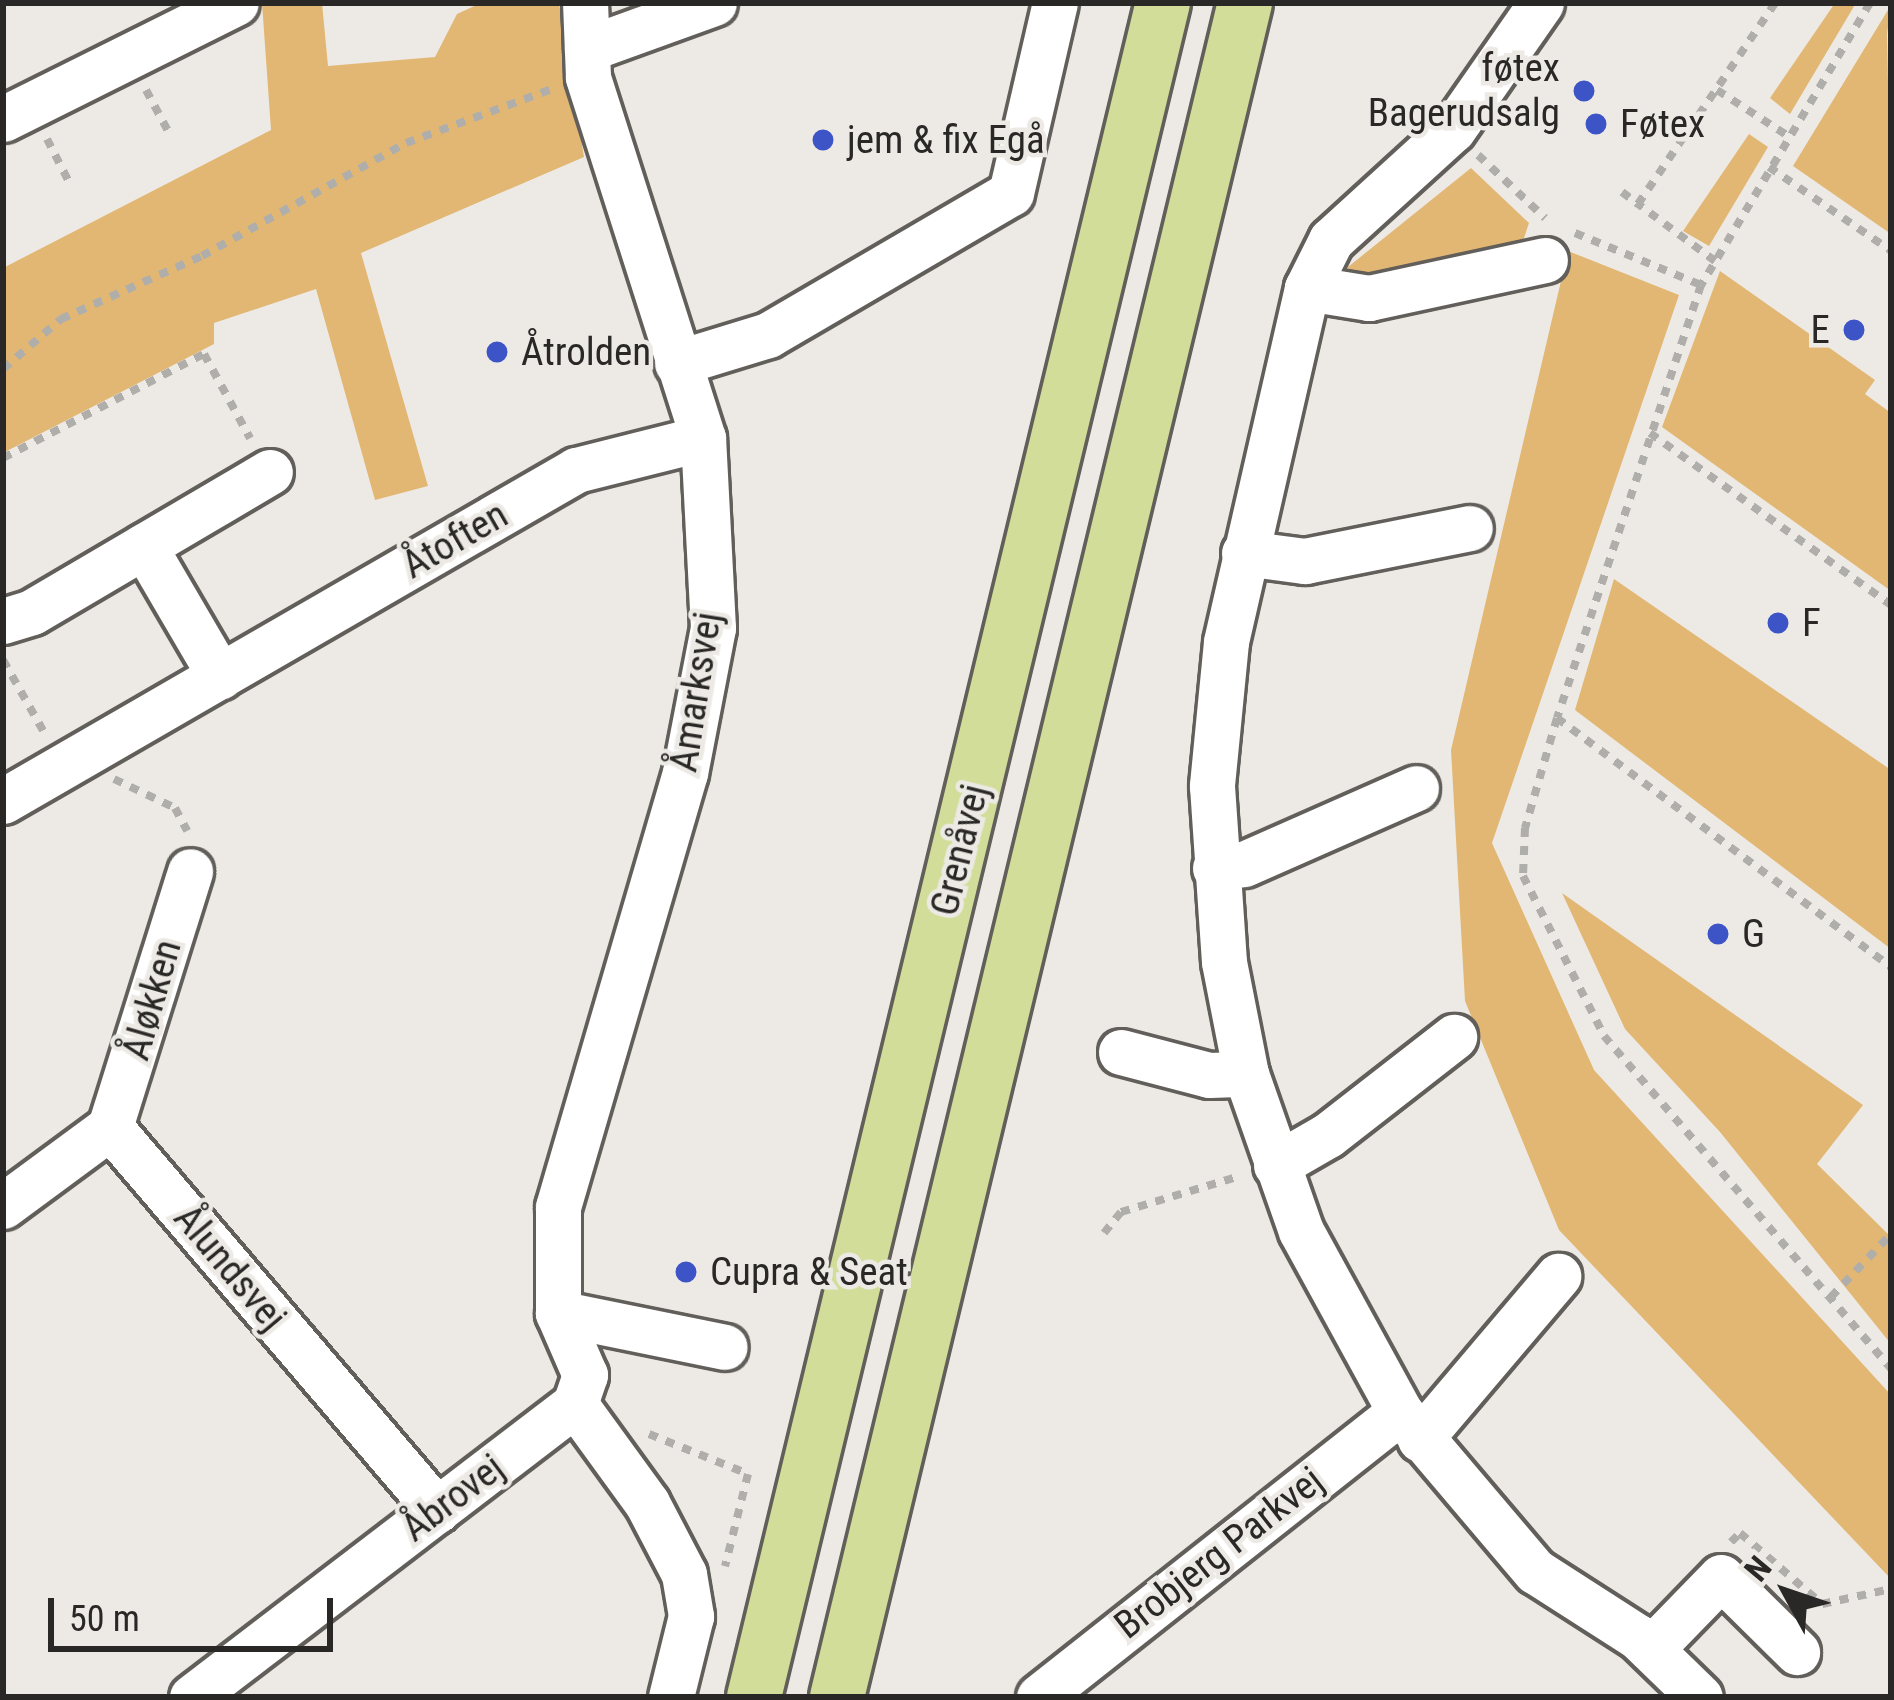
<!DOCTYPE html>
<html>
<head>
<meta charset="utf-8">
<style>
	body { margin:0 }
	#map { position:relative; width:1894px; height:1700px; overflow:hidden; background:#edeae5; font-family:"Roboto Condensed",sans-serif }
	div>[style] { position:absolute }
	.green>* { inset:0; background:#e2b773 }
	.path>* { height:8px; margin-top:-4px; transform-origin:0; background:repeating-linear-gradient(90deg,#b0aeaa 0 9px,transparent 0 18px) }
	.roads { filter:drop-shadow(3px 0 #625f5b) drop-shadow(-3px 0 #625f5b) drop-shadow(0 3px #625f5b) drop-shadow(0 -3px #625f5b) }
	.minor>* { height:45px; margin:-22.5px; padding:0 22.5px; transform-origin:22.5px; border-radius:22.5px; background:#fff }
	.major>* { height:54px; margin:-27px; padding:0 27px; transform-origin:27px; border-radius:27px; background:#d1dd98 }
	.dots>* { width:33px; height:33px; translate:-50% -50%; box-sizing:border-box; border:6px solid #edeae5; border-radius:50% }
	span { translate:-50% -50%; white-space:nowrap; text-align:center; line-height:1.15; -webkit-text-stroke:9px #edeae5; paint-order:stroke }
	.poi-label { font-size:39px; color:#292826 }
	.right { translate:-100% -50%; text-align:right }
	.left { translate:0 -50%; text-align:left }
	.street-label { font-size:39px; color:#292826 }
	.frame { position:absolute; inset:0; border:6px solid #292826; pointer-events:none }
	.north { position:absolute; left:1726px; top:1532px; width:120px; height:120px; -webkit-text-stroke:9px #edeae5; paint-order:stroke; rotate:310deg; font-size:33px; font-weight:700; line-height:48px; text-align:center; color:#292826 }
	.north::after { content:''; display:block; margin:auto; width:42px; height:54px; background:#292826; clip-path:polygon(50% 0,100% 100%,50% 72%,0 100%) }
	.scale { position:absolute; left:48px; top:1598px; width:285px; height:54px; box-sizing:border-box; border:6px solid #292826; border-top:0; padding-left:15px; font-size:36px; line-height:42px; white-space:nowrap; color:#292826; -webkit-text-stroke:9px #edeae5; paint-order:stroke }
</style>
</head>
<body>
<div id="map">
	<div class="green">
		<i style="clip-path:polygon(262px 3px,322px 3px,328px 66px,435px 57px,457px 14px,481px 3px,559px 3px,584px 157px,361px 253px,428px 486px,375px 500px,316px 289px,214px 323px,214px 344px,3px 453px,3px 268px,271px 130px)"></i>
		<i style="clip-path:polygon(1835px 3px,1856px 3px,1790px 114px,1770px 98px)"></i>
		<i style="clip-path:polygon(1891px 5px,1887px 34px,1891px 234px,1793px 166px)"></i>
		<i style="clip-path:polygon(1749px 134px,1768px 147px,1709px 246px,1683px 231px)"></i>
		<i style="clip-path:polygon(1471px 168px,1529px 223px,1520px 250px,1348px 279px,1348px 267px)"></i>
		<i style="clip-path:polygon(1568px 251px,1679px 295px,1492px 843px,1594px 1070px,1891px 1395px,1891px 1579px,1559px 1230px,1465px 1001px,1451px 750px)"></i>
		<i style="clip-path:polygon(1720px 271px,1875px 380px,1865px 394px,1891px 413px,1891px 591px,1662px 427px)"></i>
		<i style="clip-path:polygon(1614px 579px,1891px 770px,1891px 949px,1575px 710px)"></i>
		<i style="clip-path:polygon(1562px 893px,1863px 1105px,1817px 1164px,1891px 1237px,1891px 1344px,1720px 1132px,1625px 1029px)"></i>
	</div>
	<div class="path">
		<i style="left:1870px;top:3px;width:329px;rotate:120.9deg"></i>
		<i style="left:1701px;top:285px;width:456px;rotate:108.4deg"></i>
		<i style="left:1557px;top:718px;width:115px;rotate:106.2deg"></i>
		<i style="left:1525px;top:828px;width:48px;rotate:92.4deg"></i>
		<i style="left:1523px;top:876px;width:179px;rotate:63.1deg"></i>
		<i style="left:1604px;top:1036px;width:440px;rotate:49.2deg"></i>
		<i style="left:146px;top:90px;width:47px;rotate:61.8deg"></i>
		<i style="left:1717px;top:90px;width:85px;rotate:32.9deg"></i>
		<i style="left:47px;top:139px;width:48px;rotate:62.9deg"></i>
		<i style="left:1478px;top:155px;width:92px;rotate:43.2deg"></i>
		<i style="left:1769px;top:167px;width:148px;rotate:34.5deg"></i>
		<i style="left:1622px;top:192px;width:20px;rotate:37deg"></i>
		<i style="left:1575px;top:233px;width:136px;rotate:22.4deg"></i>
		<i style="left:1715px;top:261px;width:96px;rotate:-143.5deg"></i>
		<i style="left:1638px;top:204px;width:243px;rotate:-55.7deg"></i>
		<i style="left:3px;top:369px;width:77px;rotate:-40.8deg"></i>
		<i style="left:61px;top:319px;width:154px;rotate:-24.1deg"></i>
		<i style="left:202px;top:256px;width:233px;rotate:-29deg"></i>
		<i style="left:406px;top:143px;width:159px;rotate:-20.3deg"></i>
		<i style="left:1650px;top:433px;width:296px;rotate:35.5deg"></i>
		<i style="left:3px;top:458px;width:226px;rotate:-27.4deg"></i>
		<i style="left:204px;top:354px;width:96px;rotate:61.3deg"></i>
		<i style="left:3px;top:660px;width:85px;rotate:60.4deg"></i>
		<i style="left:1557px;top:718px;width:417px;rotate:36.7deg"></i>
		<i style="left:114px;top:779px;width:68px;rotate:25.4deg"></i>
		<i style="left:175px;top:808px;width:26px;rotate:62deg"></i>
		<i style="left:1104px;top:1233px;width:27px;rotate:-51deg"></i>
		<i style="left:1121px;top:1212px;width:124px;rotate:-16.8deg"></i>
		<i style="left:1831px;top:1297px;width:87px;rotate:-46.4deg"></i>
		<i style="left:649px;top:1434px;width:107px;rotate:22deg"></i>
		<i style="left:748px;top:1474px;width:95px;rotate:104deg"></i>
		<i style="left:1731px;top:1542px;width:13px;rotate:-45deg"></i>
		<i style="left:1740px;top:1533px;width:108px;rotate:40.9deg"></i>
		<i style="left:1822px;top:1604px;width:71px;rotate:-12.3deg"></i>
	</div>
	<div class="roads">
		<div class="minor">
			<i style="left:1541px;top:3px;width:154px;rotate:124.9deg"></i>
			<i style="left:1453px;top:129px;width:165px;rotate:137.7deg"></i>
			<i style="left:1331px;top:240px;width:54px;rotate:116.6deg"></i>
			<i style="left:1307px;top:288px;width:363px;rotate:102.9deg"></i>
			<i style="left:1226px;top:642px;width:145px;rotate:95.6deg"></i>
			<i style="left:1212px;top:786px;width:176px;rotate:86.1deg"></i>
			<i style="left:1224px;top:962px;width:114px;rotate:78.9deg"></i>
			<i style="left:1246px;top:1074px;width:166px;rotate:70.7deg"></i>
			<i style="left:1301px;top:1231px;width:206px;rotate:61.3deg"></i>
			<i style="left:1400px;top:1412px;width:209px;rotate:49.7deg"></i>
			<i style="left:1535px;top:1571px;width:122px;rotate:32.7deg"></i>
			<i style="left:1638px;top:1637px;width:86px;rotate:44.1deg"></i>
			<i style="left:587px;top:49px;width:135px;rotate:-19.9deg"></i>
			<i style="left:3px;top:119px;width:260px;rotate:-26.5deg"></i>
			<i style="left:1307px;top:288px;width:63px;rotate:9.2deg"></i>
			<i style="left:1369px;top:298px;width:180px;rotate:-12.2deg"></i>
			<i style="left:677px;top:363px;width:95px;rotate:-17.1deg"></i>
			<i style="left:768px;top:335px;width:281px;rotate:-30.3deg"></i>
			<i style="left:1011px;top:193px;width:195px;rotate:-77deg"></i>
			<i style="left:144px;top:546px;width:151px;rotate:59.7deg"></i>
			<i style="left:1244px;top:553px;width:62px;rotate:7.5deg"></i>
			<i style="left:1305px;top:561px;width:168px;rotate:-11.3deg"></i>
			<i style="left:3px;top:621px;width:30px;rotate:-17deg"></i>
			<i style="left:32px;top:612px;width:276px;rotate:-30.5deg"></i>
			<i style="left:3px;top:801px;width:662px;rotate:-30.01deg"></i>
			<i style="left:576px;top:470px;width:131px;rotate:-14.1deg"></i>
			<i style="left:1215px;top:868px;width:29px;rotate:-8deg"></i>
			<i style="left:1244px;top:864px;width:188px;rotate:-23.8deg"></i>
			<i style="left:1121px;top:1052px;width:91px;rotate:14.6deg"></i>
			<i style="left:1209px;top:1075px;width:37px;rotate:-2deg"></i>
			<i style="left:110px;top:1127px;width:268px;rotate:-72.6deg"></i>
			<i style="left:1276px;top:1165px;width:60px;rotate:-30deg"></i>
			<i style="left:1328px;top:1135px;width:160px;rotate:-37.9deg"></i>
			<i style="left:3px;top:1206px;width:133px;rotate:-36.4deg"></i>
			<i style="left:110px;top:1127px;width:504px;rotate:49.51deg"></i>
			<i style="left:558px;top:1313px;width:170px;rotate:11.5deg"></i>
			<i style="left:575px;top:1404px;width:122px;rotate:54deg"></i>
			<i style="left:647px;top:1503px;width:80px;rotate:62.5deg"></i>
			<i style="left:684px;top:1574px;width:43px;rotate:80.5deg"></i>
			<i style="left:691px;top:1616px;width:83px;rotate:103.9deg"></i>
			<i style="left:1420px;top:1439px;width:214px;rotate:-49.7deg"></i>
			<i style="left:1651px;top:1649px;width:100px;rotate:-45.8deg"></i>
			<i style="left:1721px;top:1577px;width:107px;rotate:44.6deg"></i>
			<i style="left:192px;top:1697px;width:482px;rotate:-37.4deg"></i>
			<i style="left:575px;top:1404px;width:31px;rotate:-71deg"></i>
			<i style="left:585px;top:1375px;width:68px;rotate:-113.5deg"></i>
			<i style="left:558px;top:1313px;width:106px;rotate:-90deg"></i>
			<i style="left:558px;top:1207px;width:452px;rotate:-73.7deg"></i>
			<i style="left:685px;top:773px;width:148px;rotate:-79.1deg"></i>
			<i style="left:713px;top:628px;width:190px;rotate:-93deg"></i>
			<i style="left:703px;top:438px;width:379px;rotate:-107.7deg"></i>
			<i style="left:588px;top:77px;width:74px;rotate:-92.3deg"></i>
			<i style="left:1039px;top:1697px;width:460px;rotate:-38.3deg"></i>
		</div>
		<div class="major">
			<i style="left:754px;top:1697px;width:1743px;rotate:-76.43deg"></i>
			<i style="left:837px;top:1697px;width:1742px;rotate:-76.46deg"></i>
		</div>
	</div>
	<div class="dots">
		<i style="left:1584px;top:91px;background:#3d54c7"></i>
		<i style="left:1596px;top:124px;background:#3d54c7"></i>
		<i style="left:823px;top:140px;background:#3d54c7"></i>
		<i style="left:1854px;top:330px;background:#3d54c7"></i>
		<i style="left:497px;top:352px;background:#3d54c7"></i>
		<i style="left:1778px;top:623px;background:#3d54c7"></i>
		<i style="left:1718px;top:934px;background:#3d54c7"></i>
		<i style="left:686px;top:1272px;background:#3d54c7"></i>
	</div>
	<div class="poi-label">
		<span class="right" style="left:1560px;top:91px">føtex<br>Bagerudsalg</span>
		<span class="left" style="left:1620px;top:124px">Føtex</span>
		<span class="left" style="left:847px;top:140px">jem &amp; fix Egå</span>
		<span class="right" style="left:1830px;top:330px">E</span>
		<span class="left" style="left:521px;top:352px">Åtrolden</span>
		<span class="left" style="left:1802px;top:623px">F</span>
		<span class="left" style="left:1742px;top:934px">G</span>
		<span class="left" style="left:710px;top:1272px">Cupra &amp; Seat</span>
	</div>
	<div class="street-label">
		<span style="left:455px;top:540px;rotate:-30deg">Åtoften</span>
		<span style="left:696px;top:692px;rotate:-81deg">Åmarksvej</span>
		<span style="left:960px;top:850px;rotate:-76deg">Grenåvej</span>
		<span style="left:152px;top:1000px;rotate:-74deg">Åløkken</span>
		<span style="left:230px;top:1268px;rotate:50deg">Ålundsvej</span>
		<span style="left:453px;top:1498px;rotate:-37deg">Åbrovej</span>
		<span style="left:1219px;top:1553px;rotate:-38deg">Brobjerg Parkvej</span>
	</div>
	<div class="frame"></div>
	<div class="north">N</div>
	<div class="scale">50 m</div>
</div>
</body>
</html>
